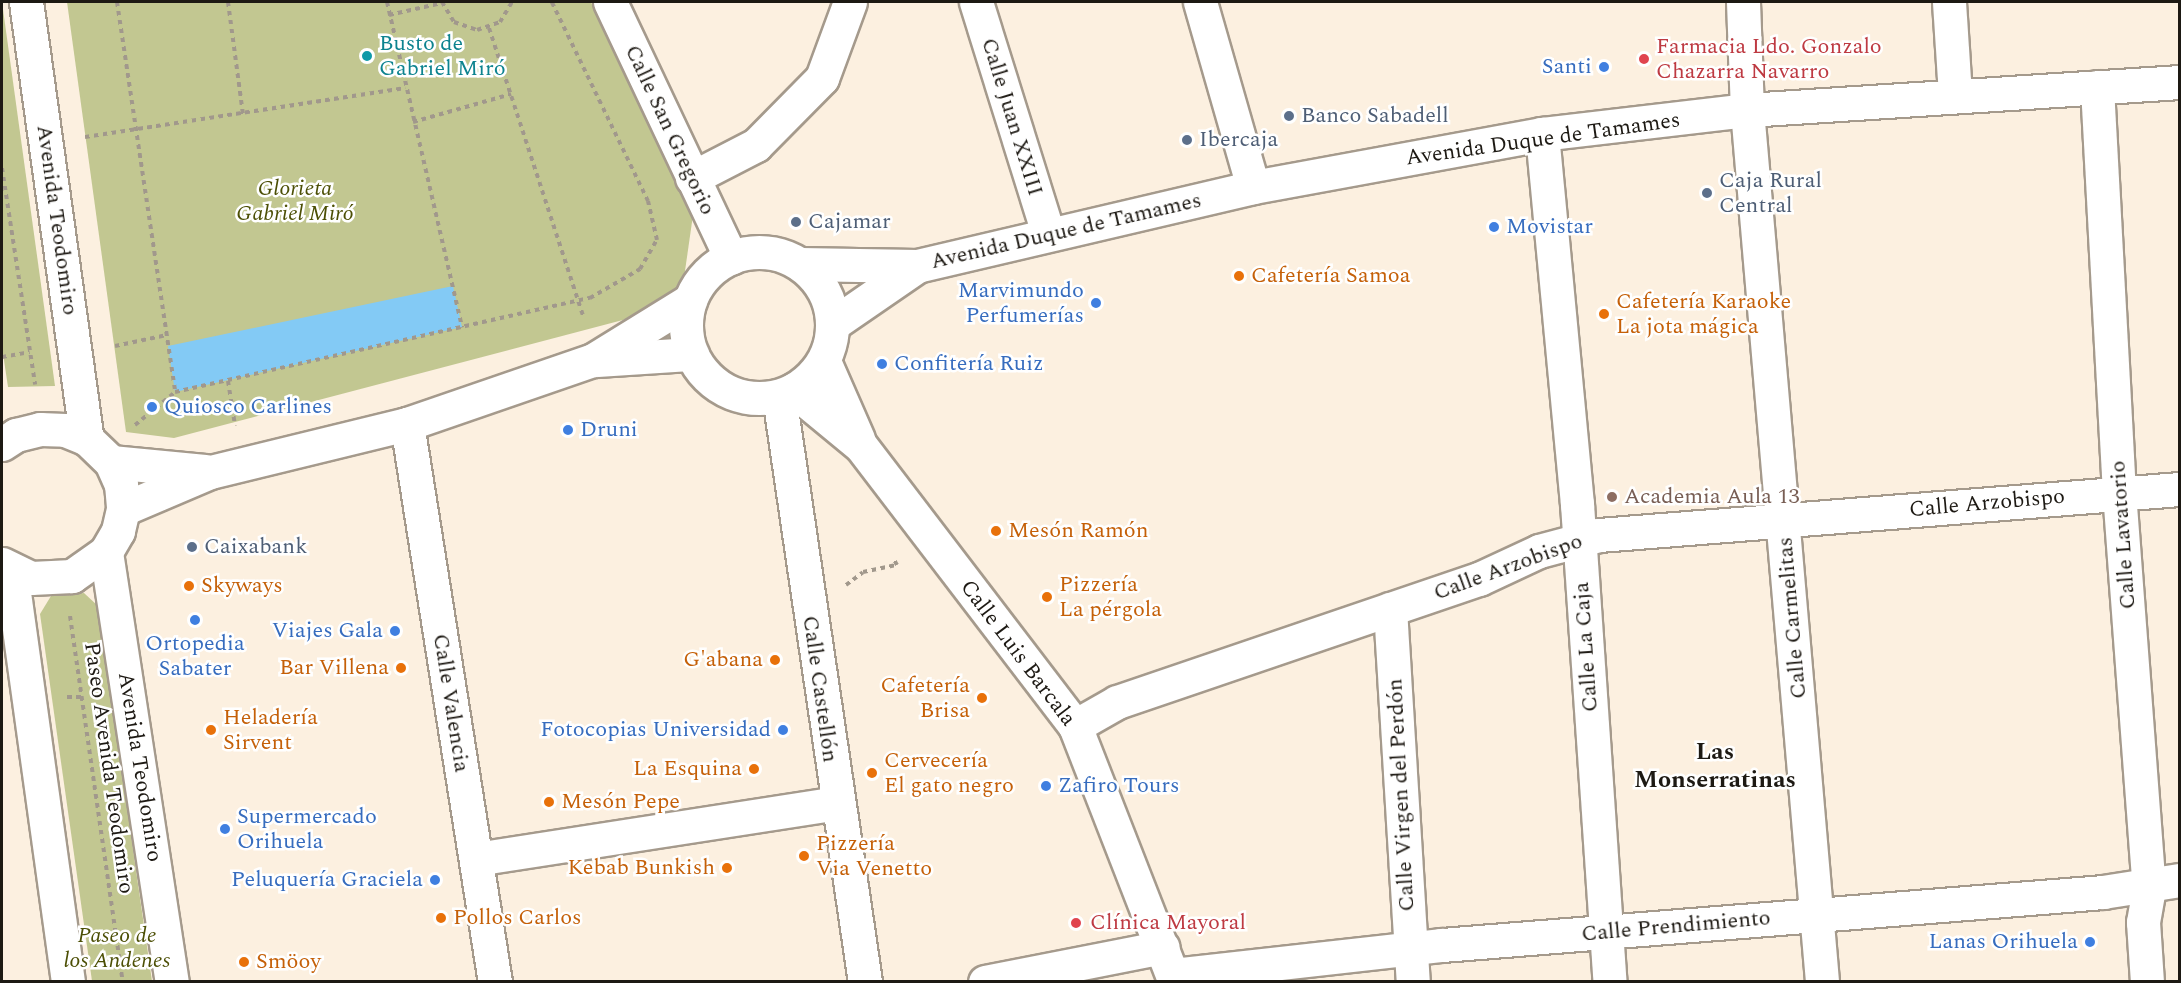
<!DOCTYPE html>
<html>
<head>
<meta charset="utf-8">
<style>
	body { margin:0 }
	#map { position:relative; width:2181px; height:983px; overflow:hidden; background:#fcf0e0; font-family:Spectral,serif }
	div>[style] { position:absolute }
	.green>* { inset:0; background:#c2c791 }
	.water>* { inset:0; background:#83caf5 }
	.path>* { height:4px; margin-top:-2px; transform-origin:0; background:repeating-linear-gradient(90deg,#a1988c 0 4.5px,transparent 0 9px) }
	.roads { filter:drop-shadow(2px 0 #a59a8c) drop-shadow(-2px 0 #a59a8c) drop-shadow(0 2px #a59a8c) drop-shadow(0 -2px #a59a8c) }
	.street>* { height:33px; margin:-16.5px; padding:0 16.5px; transform-origin:16.5px; border-radius:16.5px; background:#fff }
	.secondary>* { height:33px; margin:-16.5px; padding:0 16.5px; transform-origin:16.5px; border-radius:16.5px; background:#fff }
	.secondary>.ring { margin:-16.5px; padding:0; box-sizing:content-box; background:none; border:33px solid #fff; border-radius:50% }
	.dots>* { width:16px; height:16px; translate:-50% -50%; box-sizing:border-box; border:3px solid #fff; border-radius:50% }
	span { translate:-50% -50%; white-space:nowrap; text-align:center; line-height:1.15; -webkit-text-stroke:5px #fff; paint-order:stroke }
	.culture-label { font-size:22px; color:#0d838f }
	.left { translate:0 -50%; text-align:left }
	.health-label { font-size:22px; color:#be3a42 }
	.shop-label { font-size:22px; color:#366cbe }
	.right { translate:-100% -50%; text-align:right }
	.service-label { font-size:22px; color:#4e5e75 }
	.street-label { font-size:22px; color:#1d1913 }
	.park-label { font-size:22px; color:#4c4f05; font-style:italic }
	.food-label { font-size:22px; color:#c56008 }
	.education-label { font-size:22px; color:#785e54 }
	.neighbourhood-label { font-size:24px; color:#1d1913; font-weight:700 }
	.frame { position:absolute; inset:0; border:3px solid #1d1913; pointer-events:none }
</style>
</head>
<body>
<div id="map">
	<div class="green">
		<i style="clip-path:polygon(2px 2px,55px 386px,8px 387px,2px 347px)"></i>
		<i style="clip-path:polygon(67px 2px,591px 2px,693px 215px,684px 278px,657px 311px,174px 438px,126px 432px)"></i>
		<i style="clip-path:polygon(84px 593px,98px 606px,152px 981px,92px 981px,40px 614px,51px 596px)"></i>
	</div>
	<div class="water">
		<i style="clip-path:polygon(453px 286px,462px 327px,175px 392px,168px 346px)"></i>
	</div>
	<div class="path">
		<i style="left:117px;top:2px;width:394px;rotate:81.5deg"></i>
		<i style="left:228px;top:2px;width:113px;rotate:82.4deg"></i>
		<i style="left:387px;top:2px;width:334px;rotate:77deg"></i>
		<i style="left:442px;top:2px;width:23px;rotate:59deg"></i>
		<i style="left:454px;top:22px;width:24px;rotate:19deg"></i>
		<i style="left:477px;top:30px;width:24px;rotate:-19deg"></i>
		<i style="left:500px;top:22px;width:23px;rotate:-59deg"></i>
		<i style="left:389px;top:15px;width:54px;rotate:-12.8deg"></i>
		<i style="left:489px;top:28px;width:305px;rotate:71.9deg"></i>
		<i style="left:413px;top:122px;width:102px;rotate:-15.9deg"></i>
		<i style="left:85px;top:137px;width:324px;rotate:-8.7deg"></i>
		<i style="left:2px;top:168px;width:219px;rotate:81.3deg"></i>
		<i style="left:115px;top:346px;width:53px;rotate:-11.9deg"></i>
		<i style="left:2px;top:357px;width:28px;rotate:-10deg"></i>
		<i style="left:228px;top:381px;width:45px;rotate:81deg"></i>
		<i style="left:135px;top:425px;width:52px;rotate:-39.5deg"></i>
		<i style="left:175px;top:392px;width:426px;rotate:-12.8deg"></i>
		<i style="left:590px;top:298px;width:58px;rotate:-30.1deg"></i>
		<i style="left:640px;top:269px;width:34px;rotate:-60deg"></i>
		<i style="left:657px;top:240px;width:40px;rotate:-103deg"></i>
		<i style="left:648px;top:201px;width:221px;rotate:-115.8deg"></i>
		<i style="left:846px;top:585px;width:21px;rotate:-37deg"></i>
		<i style="left:863px;top:572px;width:35px;rotate:-12deg"></i>
		<i style="left:897px;top:565px;width:8px;rotate:-120deg"></i>
		<i style="left:70px;top:616px;width:370px;rotate:81.8deg"></i>
		<i style="left:67px;top:697px;width:16px"></i>
	</div>
	<div class="roads">
		<div class="street">
			<i style="left:26px;top:2px;width:441px;rotate:82.1deg"></i>
			<i style="left:610px;top:2px;width:283px;rotate:64.7deg"></i>
			<i style="left:976px;top:2px;width:242px;rotate:72.7deg"></i>
			<i style="left:1200px;top:2px;width:192px;rotate:74deg"></i>
			<i style="left:1743px;top:2px;width:108px;rotate:87.9deg"></i>
			<i style="left:1747px;top:110px;width:875px;rotate:85.08deg"></i>
			<i style="left:1949px;top:2px;width:93px;rotate:86.3deg"></i>
			<i style="left:2097px;top:87px;width:406px;rotate:86.9deg"></i>
			<i style="left:2119px;top:492px;width:397px;rotate:85.7deg"></i>
			<i style="left:2149px;top:888px;width:35px;rotate:100deg"></i>
			<i style="left:2143px;top:922px;width:60px;rotate:86.2deg"></i>
			<i style="left:1542px;top:134px;width:372px;rotate:84.6deg"></i>
			<i style="left:1577px;top:504px;width:479px;rotate:86.1deg"></i>
			<i style="left:692px;top:178px;width:72px;rotate:-27.3deg"></i>
			<i style="left:756px;top:145px;width:94px;rotate:-45.4deg"></i>
			<i style="left:822px;top:78px;width:81px;rotate:-69.8deg"></i>
			<i style="left:779px;top:396px;width:592px;rotate:81.65deg"></i>
			<i style="left:407px;top:424px;width:565px;rotate:81.04deg"></i>
			<i style="left:106px;top:552px;width:435px;rotate:81.3deg"></i>
			<i style="left:1390px;top:609px;width:374px;rotate:86.5deg"></i>
			<i style="left:1075px;top:726px;width:48px;rotate:-29.7deg"></i>
			<i style="left:1117px;top:702px;width:382px;rotate:-18.8deg"></i>
			<i style="left:1479px;top:579px;width:66px;rotate:-25deg"></i>
			<i style="left:1539px;top:551px;width:62px;rotate:-14.9deg"></i>
			<i style="left:1599px;top:535px;width:583px;rotate:-4.53deg"></i>
			<i style="left:476px;top:859px;width:365px;rotate:-8.8deg"></i>
			<i style="left:1173px;top:975px;width:271px;rotate:-6.4deg"></i>
			<i style="left:1442px;top:945px;width:663px;rotate:-4.58deg"></i>
			<i style="left:2103px;top:892px;width:78px;rotate:-8.9deg"></i>
			<i style="left:985px;top:982px;width:181px;rotate:-11.1deg"></i>
		</div>
		<div class="secondary">
			<i class="ring" style="left:686px;top:252px;width:113px;height:113px"></i>
			<i style="left:800px;top:264px;width:117px;rotate:1deg"></i>
			<i style="left:917px;top:266px;width:345px;rotate:-13.2deg"></i>
			<i style="left:1253px;top:187px;width:294px;rotate:-10.4deg"></i>
			<i style="left:1542px;top:134px;width:206px;rotate:-6.7deg"></i>
			<i style="left:1747px;top:110px;width:434px;rotate:-3.7deg"></i>
			<i style="left:833px;top:324px;width:102px;rotate:-34.6deg"></i>
			<i style="left:598px;top:360px;width:94px;rotate:-3.7deg"></i>
			<i style="left:824px;top:361px;width:85px;rotate:66.4deg"></i>
			<i style="left:793px;top:390px;width:88px;rotate:39.5deg"></i>
			<i style="left:861px;top:446px;width:352px;rotate:52.6deg"></i>
			<i style="left:1075px;top:726px;width:275px;rotate:68.7deg"></i>
			<i style="left:2px;top:444px;width:17px;rotate:-33deg"></i>
			<i style="left:16px;top:435px;width:25px;rotate:-14deg"></i>
			<i style="left:40px;top:429px;width:25px;rotate:2deg"></i>
			<i style="left:65px;top:430px;width:24px;rotate:22deg"></i>
			<i style="left:87px;top:439px;width:33px;rotate:44deg"></i>
			<i style="left:111px;top:462px;width:24px;rotate:66deg"></i>
			<i style="left:121px;top:484px;width:25px;rotate:85deg"></i>
			<i style="left:123px;top:509px;width:23px;rotate:103deg"></i>
			<i style="left:118px;top:531px;width:24px;rotate:120deg"></i>
			<i style="left:106px;top:552px;width:42px;rotate:144.8deg"></i>
			<i style="left:72px;top:576px;width:41px;rotate:177.2deg"></i>
			<i style="left:31px;top:578px;width:32px;rotate:-154deg"></i>
			<i style="left:111px;top:462px;width:94px;rotate:5.5deg"></i>
			<i style="left:123px;top:509px;width:95px;rotate:-23deg"></i>
			<i style="left:210px;top:472px;width:203px;rotate:-13.7deg"></i>
			<i style="left:407px;top:424px;width:197px;rotate:-19deg"></i>
			<i style="left:593px;top:360px;width:114px;rotate:-31.7deg"></i>
			<i style="left:11px;top:571px;width:415px;rotate:82.1deg"></i>
		</div>
	</div>
	<div class="dots">
		<i style="left:367px;top:56px;background:#0f9aa8"></i>
		<i style="left:1644px;top:59px;background:#e0444e"></i>
		<i style="left:1604px;top:67px;background:#3f7fe0"></i>
		<i style="left:1289px;top:116px;background:#5c6f8a"></i>
		<i style="left:1187px;top:140px;background:#5c6f8a"></i>
		<i style="left:1707px;top:193px;background:#5c6f8a"></i>
		<i style="left:796px;top:222px;background:#5c6f8a"></i>
		<i style="left:1494px;top:227px;background:#3f7fe0"></i>
		<i style="left:1239px;top:276px;background:#e8710a"></i>
		<i style="left:1096px;top:303px;background:#3f7fe0"></i>
		<i style="left:1604px;top:314px;background:#e8710a"></i>
		<i style="left:882px;top:364px;background:#3f7fe0"></i>
		<i style="left:152px;top:407px;background:#3f7fe0"></i>
		<i style="left:568px;top:430px;background:#3f7fe0"></i>
		<i style="left:1612px;top:497px;background:#8d6e63"></i>
		<i style="left:996px;top:531px;background:#e8710a"></i>
		<i style="left:192px;top:547px;background:#5c6f8a"></i>
		<i style="left:189px;top:586px;background:#e8710a"></i>
		<i style="left:1047px;top:597px;background:#e8710a"></i>
		<i style="left:195px;top:620px;background:#3f7fe0"></i>
		<i style="left:395px;top:631px;background:#3f7fe0"></i>
		<i style="left:775px;top:660px;background:#e8710a"></i>
		<i style="left:401px;top:668px;background:#e8710a"></i>
		<i style="left:982px;top:698px;background:#e8710a"></i>
		<i style="left:211px;top:730px;background:#e8710a"></i>
		<i style="left:783px;top:730px;background:#3f7fe0"></i>
		<i style="left:754px;top:769px;background:#e8710a"></i>
		<i style="left:872px;top:773px;background:#e8710a"></i>
		<i style="left:1046px;top:786px;background:#3f7fe0"></i>
		<i style="left:549px;top:802px;background:#e8710a"></i>
		<i style="left:225px;top:829px;background:#3f7fe0"></i>
		<i style="left:804px;top:856px;background:#e8710a"></i>
		<i style="left:727px;top:868px;background:#e8710a"></i>
		<i style="left:435px;top:880px;background:#3f7fe0"></i>
		<i style="left:441px;top:918px;background:#e8710a"></i>
		<i style="left:1076px;top:923px;background:#e0444e"></i>
		<i style="left:2090px;top:942px;background:#3f7fe0"></i>
		<i style="left:244px;top:962px;background:#e8710a"></i>
	</div>
	<div class="culture-label">
		<span class="left" style="left:379px;top:56px">Busto de<br>Gabriel Miró</span>
	</div>
	<div class="health-label">
		<span class="left" style="left:1656px;top:59px">Farmacia Ldo. Gonzalo<br>Chazarra Navarro</span>
		<span class="left" style="left:1090px;top:923px">Clínica Mayoral</span>
	</div>
	<div class="shop-label">
		<span class="right" style="left:1592px;top:67px">Santi</span>
		<span class="left" style="left:1506px;top:227px">Movistar</span>
		<span class="right" style="left:1084px;top:303px">Marvimundo<br>Perfumerías</span>
		<span class="left" style="left:894px;top:364px">Confitería Ruiz</span>
		<span class="left" style="left:164px;top:407px">Quiosco Carlines</span>
		<span class="left" style="left:580px;top:430px">Druni</span>
		<span class="right" style="left:383px;top:631px">Viajes Gala</span>
		<span style="left:195px;top:656px">Ortopedia<br>Sabater</span>
		<span class="right" style="left:771px;top:730px">Fotocopias Universidad</span>
		<span class="left" style="left:1058px;top:786px">Zafiro Tours</span>
		<span class="left" style="left:237px;top:829px">Supermercado<br>Orihuela</span>
		<span class="right" style="left:423px;top:880px">Peluquería Graciela</span>
		<span class="right" style="left:2078px;top:942px">Lanas Orihuela</span>
	</div>
	<div class="service-label">
		<span class="left" style="left:1301px;top:116px">Banco Sabadell</span>
		<span class="left" style="left:1199px;top:140px">Ibercaja</span>
		<span class="left" style="left:1719px;top:193px">Caja Rural<br>Central</span>
		<span class="left" style="left:808px;top:222px">Cajamar</span>
		<span class="left" style="left:204px;top:547px">Caixabank</span>
	</div>
	<div class="street-label">
		<span style="left:1012px;top:117px;rotate:73deg">Calle Juan XXIII</span>
		<span style="left:670px;top:130px;rotate:65deg">Calle San Gregorio</span>
		<span style="left:1543px;top:139px;rotate:-8deg">Avenida Duque de Tamames</span>
		<span style="left:57px;top:220px;rotate:82deg">Avenida Teodomiro</span>
		<span style="left:1066px;top:231px;rotate:-13deg">Avenida Duque de Tamames</span>
		<span style="left:1987px;top:503px;rotate:-5deg">Calle Arzobispo</span>
		<span style="left:2123px;top:535px;rotate:-94deg">Calle Lavatorio</span>
		<span style="left:1508px;top:567px;rotate:-20deg">Calle Arzobispo</span>
		<span style="left:1792px;top:618px;rotate:-95deg">Calle Carmelitas</span>
		<span style="left:1586px;top:647px;rotate:-94deg">Calle La Caja</span>
		<span style="left:1018px;top:653px;rotate:53deg">Calle Luis Barcala</span>
		<span style="left:820px;top:689px;rotate:82deg">Calle Castellón</span>
		<span style="left:451px;top:703px;rotate:81deg">Calle Valencia</span>
		<span style="left:140px;top:767px;rotate:81deg">Avenida Teodomiro</span>
		<span style="left:109px;top:768px;rotate:82deg">Paseo Avenida Teodomiro</span>
		<span style="left:1401px;top:795px;rotate:-93deg">Calle Virgen del Perdón</span>
		<span style="left:1676px;top:926px;rotate:-5deg">Calle Prendimiento</span>
	</div>
	<div class="park-label">
		<span style="left:295px;top:201px">Glorieta<br>Gabriel Miró</span>
		<span style="left:117px;top:948px">Paseo de<br>los Andenes</span>
	</div>
	<div class="food-label">
		<span class="left" style="left:1251px;top:276px">Cafetería Samoa</span>
		<span class="left" style="left:1616px;top:314px">Cafetería Karaoke<br>La jota mágica</span>
		<span class="left" style="left:1008px;top:531px">Mesón Ramón</span>
		<span class="left" style="left:1059px;top:597px">Pizzería<br>La pérgola</span>
		<span class="left" style="left:201px;top:586px">Skyways</span>
		<span class="right" style="left:763px;top:660px">G'abana</span>
		<span class="right" style="left:389px;top:668px">Bar Villena</span>
		<span class="right" style="left:970px;top:698px">Cafetería<br>Brisa</span>
		<span class="left" style="left:223px;top:730px">Heladería<br>Sirvent</span>
		<span class="left" style="left:884px;top:773px">Cervecería<br>El gato negro</span>
		<span class="right" style="left:742px;top:769px">La Esquina</span>
		<span class="left" style="left:561px;top:802px">Mesón Pepe</span>
		<span class="left" style="left:816px;top:856px">Pizzería<br>Via Venetto</span>
		<span class="right" style="left:715px;top:868px">Kebab Bunkish</span>
		<span class="left" style="left:453px;top:918px">Pollos Carlos</span>
		<span class="left" style="left:256px;top:962px">Smöoy</span>
	</div>
	<div class="education-label">
		<span class="left" style="left:1624px;top:497px">Academia Aula 13</span>
	</div>
	<div class="neighbourhood-label">
		<span style="left:1715px;top:767px">Las<br>Monserratinas</span>
	</div>
	<div class="frame"></div>
</div>
</body>
</html>
